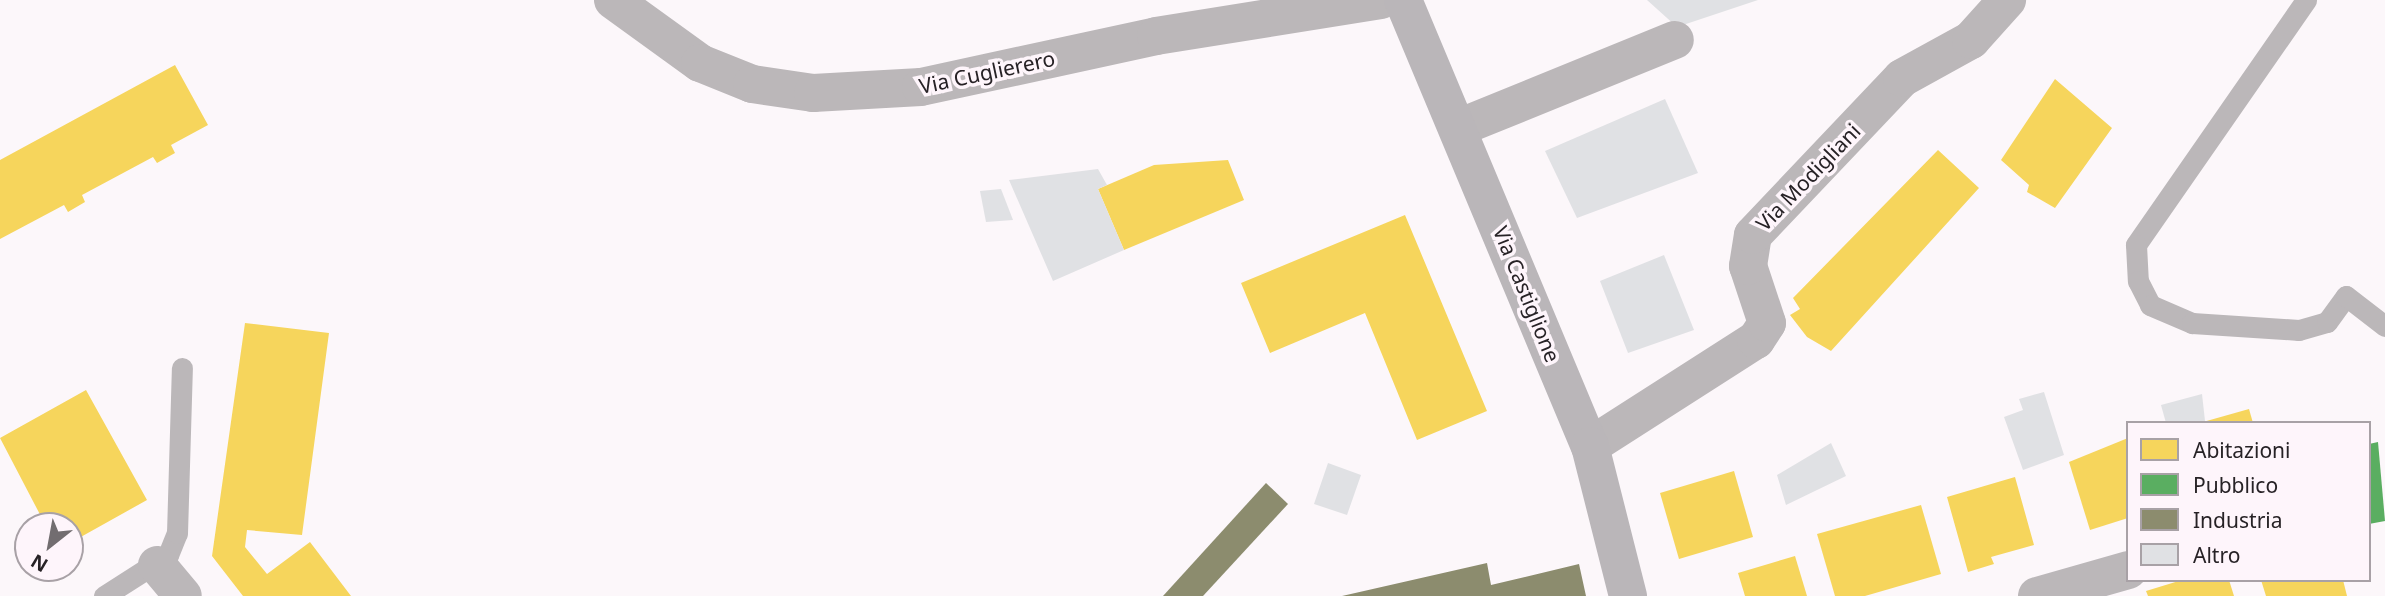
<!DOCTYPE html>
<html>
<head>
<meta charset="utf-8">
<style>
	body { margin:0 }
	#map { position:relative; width:2385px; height:596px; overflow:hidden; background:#fcf7fa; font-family:"Noto Sans",sans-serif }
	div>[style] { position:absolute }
	.homes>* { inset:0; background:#f6d55c }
	.public>* { inset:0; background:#5aae61 }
	.industry>* { inset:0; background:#8c8c6e }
	.building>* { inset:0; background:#e0e1e4 }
	.service>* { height:21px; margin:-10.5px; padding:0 10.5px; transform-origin:10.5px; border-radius:10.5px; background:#bbb7b9 }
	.minor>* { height:38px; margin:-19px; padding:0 19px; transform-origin:19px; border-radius:19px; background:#bbb7b9 }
	.secondary>* { height:38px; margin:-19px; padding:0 19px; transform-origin:19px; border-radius:19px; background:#bab6b9 }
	span { translate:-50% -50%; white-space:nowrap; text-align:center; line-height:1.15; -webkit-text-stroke:7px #fef5fb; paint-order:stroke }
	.street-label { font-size:21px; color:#272226 }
	.legend { position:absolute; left:2126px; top:421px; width:245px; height:161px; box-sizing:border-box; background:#fef5fb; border:2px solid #a8a1a6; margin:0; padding:9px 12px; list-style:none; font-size:21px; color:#272226 }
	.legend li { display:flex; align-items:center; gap:14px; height:35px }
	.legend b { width:35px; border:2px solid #a8a1a6 }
	.north { position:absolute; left:14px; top:512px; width:70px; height:70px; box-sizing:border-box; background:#fef5fb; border:2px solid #a8a1a6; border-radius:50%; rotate:211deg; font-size:19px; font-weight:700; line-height:28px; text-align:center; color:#272226 }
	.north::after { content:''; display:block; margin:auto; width:24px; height:32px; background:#726d70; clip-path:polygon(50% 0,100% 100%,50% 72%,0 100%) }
</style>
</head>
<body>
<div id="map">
	<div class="homes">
		<i style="clip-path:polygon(175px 65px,208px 125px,171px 145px,175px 153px,157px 163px,153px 157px,82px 195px,85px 202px,68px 212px,64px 205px,0 239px,0 160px)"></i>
		<i style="clip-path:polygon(2055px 79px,2112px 128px,2055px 208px,2027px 192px,2029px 185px,2001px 160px)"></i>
		<i style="clip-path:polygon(1938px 150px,1979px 188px,1831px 351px,1807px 337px,1790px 315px,1800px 309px,1793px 298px)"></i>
		<i style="clip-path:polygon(1228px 160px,1244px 200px,1124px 250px,1098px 189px,1154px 165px)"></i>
		<i style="clip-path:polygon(1405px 215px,1487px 411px,1417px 440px,1365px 313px,1270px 353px,1241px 283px)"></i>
		<i style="clip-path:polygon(245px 323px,329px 333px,302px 535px,247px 530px,245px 547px,267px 574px,310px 542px,351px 596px,243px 596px,212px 556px)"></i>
		<i style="clip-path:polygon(86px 390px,147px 500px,70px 543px,70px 526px,46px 526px,0 438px)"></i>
		<i style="clip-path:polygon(2249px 409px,2253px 423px,2203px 423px,2203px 422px)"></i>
		<i style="clip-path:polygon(2128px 438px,2128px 518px,2090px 530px,2069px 462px)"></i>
		<i style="clip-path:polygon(1734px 471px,1753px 537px,1679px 559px,1660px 493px)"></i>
		<i style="clip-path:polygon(2015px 477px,2034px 545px,1991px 557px,1994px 564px,1968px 572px,1947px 497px)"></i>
		<i style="clip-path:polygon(1921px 505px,1941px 574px,1865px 596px,1835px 596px,1817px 534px)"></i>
		<i style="clip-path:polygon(1795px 556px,1807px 596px,1745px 596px,1738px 573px)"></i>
		<i style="clip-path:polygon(2182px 580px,2229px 580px,2234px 596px,2148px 596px,2146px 591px)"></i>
		<i style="clip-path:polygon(2261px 580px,2343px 580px,2347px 596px,2266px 596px)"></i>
	</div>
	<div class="public">
		<i style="clip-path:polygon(2378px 442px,2385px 521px,2369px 524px,2369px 444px)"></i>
	</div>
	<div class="industry">
		<i style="clip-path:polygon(1266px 483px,1288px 504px,1203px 596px,1163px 596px)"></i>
		<i style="clip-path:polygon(1487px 563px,1491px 585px,1579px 564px,1586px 596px,1342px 596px)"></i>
	</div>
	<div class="building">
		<i style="clip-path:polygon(1647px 0,1758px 0,1677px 27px)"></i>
		<i style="clip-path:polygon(1665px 99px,1698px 173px,1577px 218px,1545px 151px)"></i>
		<i style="clip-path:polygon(1098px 169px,1107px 185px,1098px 189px,1124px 250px,1053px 281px,1009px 180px)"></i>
		<i style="clip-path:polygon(1001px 189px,1013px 220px,986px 222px,980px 191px)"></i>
		<i style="clip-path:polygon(1664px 255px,1694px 330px,1628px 353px,1600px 281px)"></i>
		<i style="clip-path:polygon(2044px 392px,2064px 455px,2023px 470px,2004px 417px,2023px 410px,2019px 399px)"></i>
		<i style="clip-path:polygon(2202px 394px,2205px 421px,2166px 423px,2161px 405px)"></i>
		<i style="clip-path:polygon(1831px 443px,1846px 476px,1786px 505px,1777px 475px)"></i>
		<i style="clip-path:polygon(1328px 463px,1361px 475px,1347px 515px,1314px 504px)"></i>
	</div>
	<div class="service">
		<i style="left:2306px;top:0;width:298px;rotate:124.8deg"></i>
		<i style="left:2136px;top:245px;width:36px;rotate:87deg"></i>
		<i style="left:2138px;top:281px;width:27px;rotate:63deg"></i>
		<i style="left:2150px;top:305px;width:46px;rotate:23.2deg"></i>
		<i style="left:2192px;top:323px;width:107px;rotate:3.7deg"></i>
		<i style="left:2299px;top:330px;width:29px;rotate:-16deg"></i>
		<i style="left:2327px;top:322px;width:32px;rotate:-54deg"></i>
		<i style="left:2346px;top:296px;width:49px;rotate:37.6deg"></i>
		<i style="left:104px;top:596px;width:76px;rotate:-32.6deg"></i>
		<i style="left:168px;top:555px;width:24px;rotate:-68deg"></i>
		<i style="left:177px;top:533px;width:165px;rotate:-88.3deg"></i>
	</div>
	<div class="minor">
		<i style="left:613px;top:0;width:107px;rotate:35.9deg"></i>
		<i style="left:700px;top:63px;width:56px;rotate:22deg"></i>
		<i style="left:752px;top:84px;width:62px;rotate:8.4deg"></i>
		<i style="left:813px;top:93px;width:108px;rotate:-3.2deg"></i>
		<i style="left:921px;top:87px;width:240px;rotate:-12.2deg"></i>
		<i style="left:1156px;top:36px;width:228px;rotate:-9.1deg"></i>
		<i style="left:1458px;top:128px;width:234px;rotate:-22.1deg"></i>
		<i style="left:1590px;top:446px;width:197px;rotate:-32.6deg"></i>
		<i style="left:1756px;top:340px;width:20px;rotate:-57deg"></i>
		<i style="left:1767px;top:323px;width:60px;rotate:-108.4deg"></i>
		<i style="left:1748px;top:266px;width:31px;rotate:-81deg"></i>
		<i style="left:1753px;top:235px;width:216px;rotate:-46.5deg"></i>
		<i style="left:1902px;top:78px;width:79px;rotate:-28.8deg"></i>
		<i style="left:1971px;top:40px;width:54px;rotate:-48deg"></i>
		<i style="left:157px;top:565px;width:40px;rotate:50deg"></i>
		<i style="left:2037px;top:596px;width:95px;rotate:-15.9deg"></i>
	</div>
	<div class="secondary">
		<i style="left:1403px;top:0;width:484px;rotate:67.3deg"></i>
		<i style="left:1590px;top:446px;width:155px;rotate:75.8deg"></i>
	</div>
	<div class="street-label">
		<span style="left:987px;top:72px;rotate:-12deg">Via Cuglierero</span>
		<span style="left:1808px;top:177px;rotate:-46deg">Via Modigliani</span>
		<span style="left:1527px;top:294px;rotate:68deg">Via Castiglione</span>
	</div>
	<ul class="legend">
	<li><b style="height:19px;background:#f6d55c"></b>Abitazioni</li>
	<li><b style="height:19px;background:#5aae61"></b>Pubblico</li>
	<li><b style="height:19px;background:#8c8c6e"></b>Industria</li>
	<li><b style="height:19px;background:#e0e1e4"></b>Altro</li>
	</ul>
	<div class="north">N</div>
</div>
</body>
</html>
